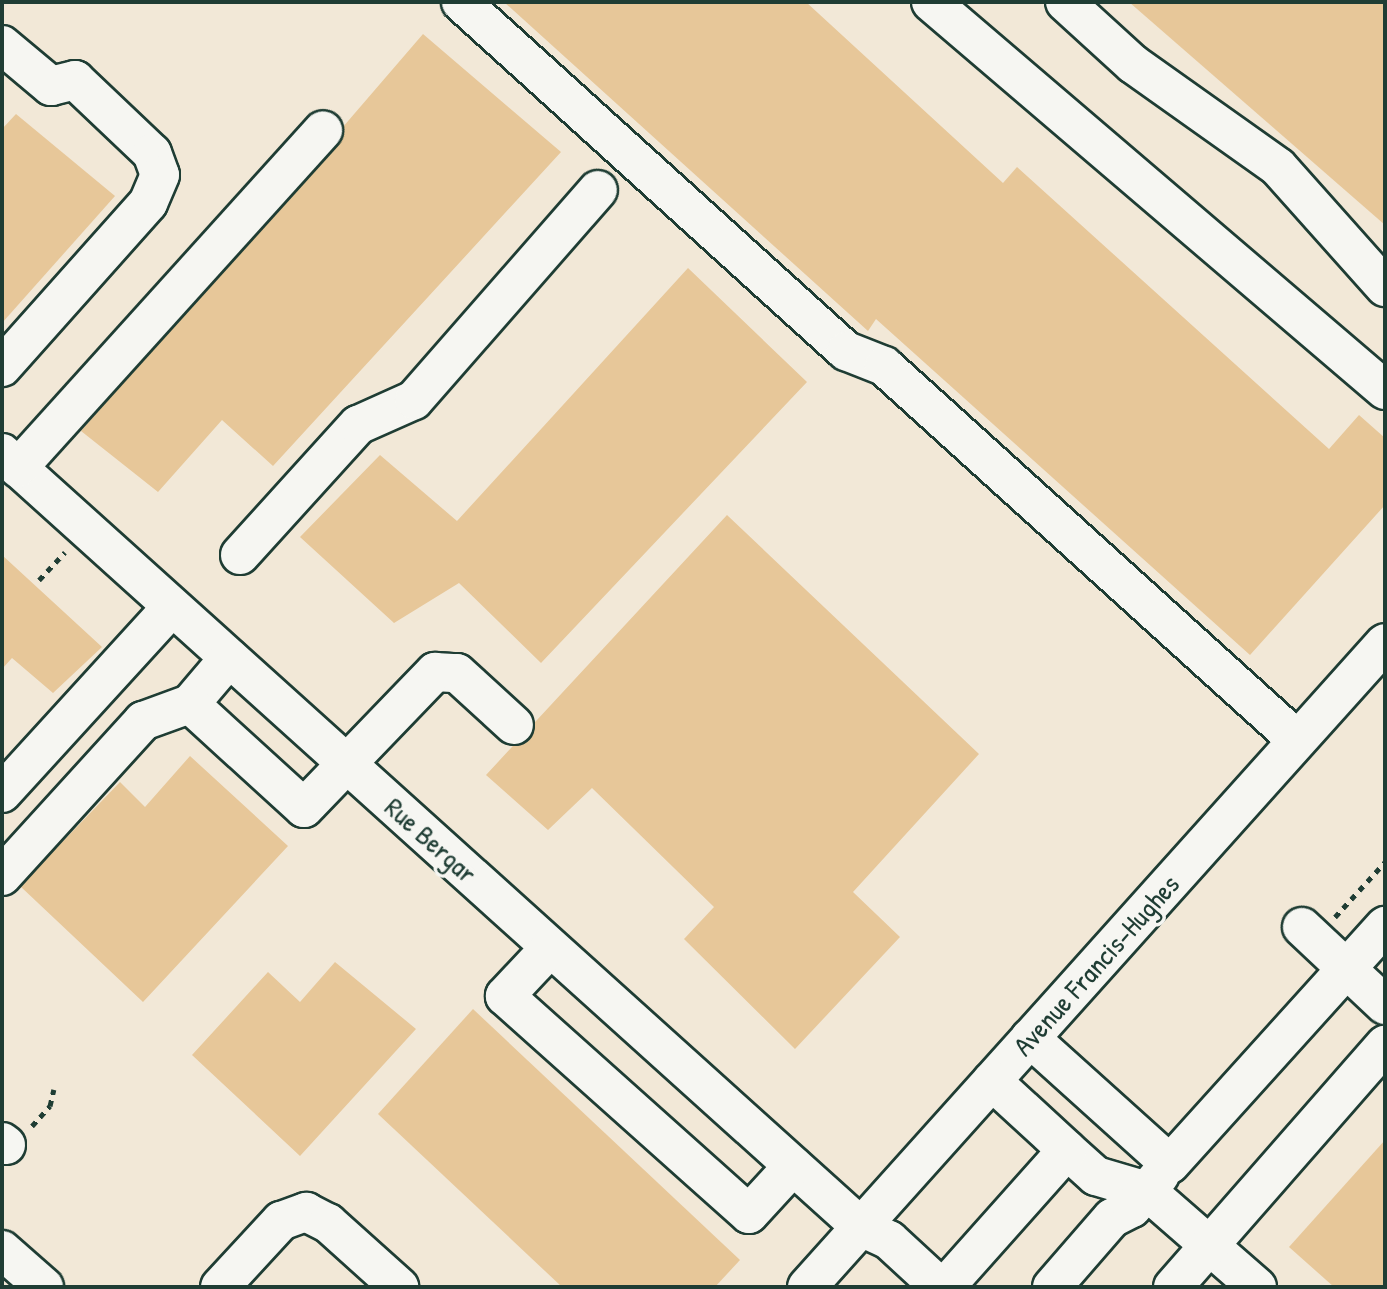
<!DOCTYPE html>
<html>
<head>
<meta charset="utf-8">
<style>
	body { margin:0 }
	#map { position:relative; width:1387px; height:1289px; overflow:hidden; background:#f6f6f2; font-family:"Patrick Hand",sans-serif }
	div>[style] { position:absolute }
	.built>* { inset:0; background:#f2e8d7 }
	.building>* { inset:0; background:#e7c799 }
	.path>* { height:5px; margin-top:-2.5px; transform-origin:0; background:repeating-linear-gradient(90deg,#1f3d34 0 6px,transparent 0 12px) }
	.roads { filter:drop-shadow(2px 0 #1f3d34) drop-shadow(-2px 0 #1f3d34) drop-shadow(0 2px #1f3d34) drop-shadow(0 -2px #1f3d34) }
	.minor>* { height:38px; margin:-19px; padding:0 19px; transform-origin:19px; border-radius:19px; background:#f6f6f2 }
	span { translate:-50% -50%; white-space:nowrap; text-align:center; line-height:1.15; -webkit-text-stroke:7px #f6f6f2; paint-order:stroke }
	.street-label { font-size:28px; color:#1f3d34 }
	.frame { position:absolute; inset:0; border:4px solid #1f3d34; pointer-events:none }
</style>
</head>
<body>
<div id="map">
	<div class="built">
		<i style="clip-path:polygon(2px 2px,1385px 2px,1385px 1287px,2px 1287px)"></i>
	</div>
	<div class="building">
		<i style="clip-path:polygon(504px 2px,806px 2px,1003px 183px,1017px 167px,1329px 449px,1359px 415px,1385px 438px,1385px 505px,1250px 655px,876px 319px,868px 331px)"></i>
		<i style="clip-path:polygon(1129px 2px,1385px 2px,1385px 225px)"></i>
		<i style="clip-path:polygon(423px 34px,561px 152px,273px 466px,222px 420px,158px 492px,81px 431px)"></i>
		<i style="clip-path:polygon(16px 114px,115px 196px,2px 323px,2px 129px)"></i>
		<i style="clip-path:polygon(688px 268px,807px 382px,541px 663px,459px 583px,394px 623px,300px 537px,380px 455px,457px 521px)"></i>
		<i style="clip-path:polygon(727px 515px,979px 754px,853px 892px,900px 937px,795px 1049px,684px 939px,714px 907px,592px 788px,548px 830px,486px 775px)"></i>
		<i style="clip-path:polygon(2px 555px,102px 647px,53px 693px,12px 658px,2px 669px)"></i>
		<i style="clip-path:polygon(190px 756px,288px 846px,143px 1002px,20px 886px,120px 782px,145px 807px)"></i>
		<i style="clip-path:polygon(335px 962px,416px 1029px,300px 1156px,192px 1055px,268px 972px,300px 1002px)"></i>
		<i style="clip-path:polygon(473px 1009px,740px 1260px,715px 1287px,562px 1287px,378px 1114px)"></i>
		<i style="clip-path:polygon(1385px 1140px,1385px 1287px,1334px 1287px,1289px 1247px)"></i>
	</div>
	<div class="path">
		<i style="left:39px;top:580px;width:38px;rotate:-47deg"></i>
		<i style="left:1335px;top:917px;width:74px;rotate:-47.7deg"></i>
		<i style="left:32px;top:1126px;width:27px;rotate:-48deg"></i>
		<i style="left:50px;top:1106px;width:17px;rotate:-77deg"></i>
	</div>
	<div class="roads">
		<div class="minor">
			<i style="left:461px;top:2px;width:520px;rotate:42.19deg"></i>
			<i style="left:846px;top:351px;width:41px;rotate:21.5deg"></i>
			<i style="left:884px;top:366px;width:557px;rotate:42.16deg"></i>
			<i style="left:931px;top:2px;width:597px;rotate:40.52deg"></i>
			<i style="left:1065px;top:2px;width:92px;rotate:42.4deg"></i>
			<i style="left:1133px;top:64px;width:178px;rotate:35.4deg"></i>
			<i style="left:1278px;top:167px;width:161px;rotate:48.3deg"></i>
			<i style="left:2px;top:45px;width:64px;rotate:39.9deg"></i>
			<i style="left:51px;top:86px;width:25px;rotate:-14deg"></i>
			<i style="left:75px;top:80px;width:106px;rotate:43.5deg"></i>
			<i style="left:152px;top:153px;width:23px;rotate:70deg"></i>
			<i style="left:160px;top:175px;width:30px;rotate:113deg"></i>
			<i style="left:148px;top:203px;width:220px;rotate:131.7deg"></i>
			<i style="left:2px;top:453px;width:1156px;rotate:42.02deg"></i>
			<i style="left:861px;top:1227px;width:31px;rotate:25deg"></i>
			<i style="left:889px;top:1240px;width:69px;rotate:42.7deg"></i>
			<i style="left:18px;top:468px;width:455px;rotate:-47.9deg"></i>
			<i style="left:240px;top:555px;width:176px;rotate:-47.8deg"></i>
			<i style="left:358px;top:425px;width:61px;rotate:-24.1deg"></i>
			<i style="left:414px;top:400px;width:279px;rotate:-48.8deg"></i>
			<i style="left:229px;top:658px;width:60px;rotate:130.3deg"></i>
			<i style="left:190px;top:704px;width:154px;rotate:42.4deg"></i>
			<i style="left:304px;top:808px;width:189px;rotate:-46.1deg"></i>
			<i style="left:435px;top:672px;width:22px;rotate:3deg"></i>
			<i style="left:457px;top:673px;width:77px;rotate:42.4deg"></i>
			<i style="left:2px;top:793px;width:252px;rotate:-47.6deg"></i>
			<i style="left:2px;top:876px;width:210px;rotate:-47.7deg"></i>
			<i style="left:143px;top:721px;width:50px;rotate:-19.9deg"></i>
			<i style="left:1302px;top:927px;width:114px;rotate:43.2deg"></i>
			<i style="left:550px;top:948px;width:66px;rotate:133.2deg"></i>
			<i style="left:505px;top:996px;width:327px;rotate:41.8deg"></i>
			<i style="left:749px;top:1214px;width:65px;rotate:-47.5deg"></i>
			<i style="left:1030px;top:1038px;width:188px;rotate:42deg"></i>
			<i style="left:1170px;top:1164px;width:321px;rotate:-47.9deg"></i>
			<i style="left:2px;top:1142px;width:5px;rotate:37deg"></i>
			<i style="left:1067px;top:1150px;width:39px;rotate:42deg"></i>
			<i style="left:1096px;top:1176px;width:53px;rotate:16.4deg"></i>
			<i style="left:1147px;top:1191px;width:146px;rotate:41.1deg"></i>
			<i style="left:2px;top:1250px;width:56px;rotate:41.4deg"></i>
			<i style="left:220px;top:1287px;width:90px;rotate:-47.3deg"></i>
			<i style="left:281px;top:1221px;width:27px;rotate:-20deg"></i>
			<i style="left:306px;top:1212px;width:25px;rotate:27deg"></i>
			<i style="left:328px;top:1223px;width:96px;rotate:42deg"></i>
			<i style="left:807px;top:1287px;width:865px;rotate:-48.09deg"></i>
			<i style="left:945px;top:1287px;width:183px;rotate:-48.3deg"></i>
			<i style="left:1067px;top:1150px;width:102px;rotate:-137.4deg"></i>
			<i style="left:1052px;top:1287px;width:91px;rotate:-49deg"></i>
			<i style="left:1112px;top:1218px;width:22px;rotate:-27deg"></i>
			<i style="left:1132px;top:1208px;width:43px;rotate:-49.7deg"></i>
			<i style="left:1173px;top:1287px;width:322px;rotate:-48.8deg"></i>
		</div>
	</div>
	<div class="street-label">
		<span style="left:431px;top:840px;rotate:42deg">Rue Bergar</span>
		<span style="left:1096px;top:965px;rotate:-48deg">Avenue Francis-Hughes</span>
	</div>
	<div class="frame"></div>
</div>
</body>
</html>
